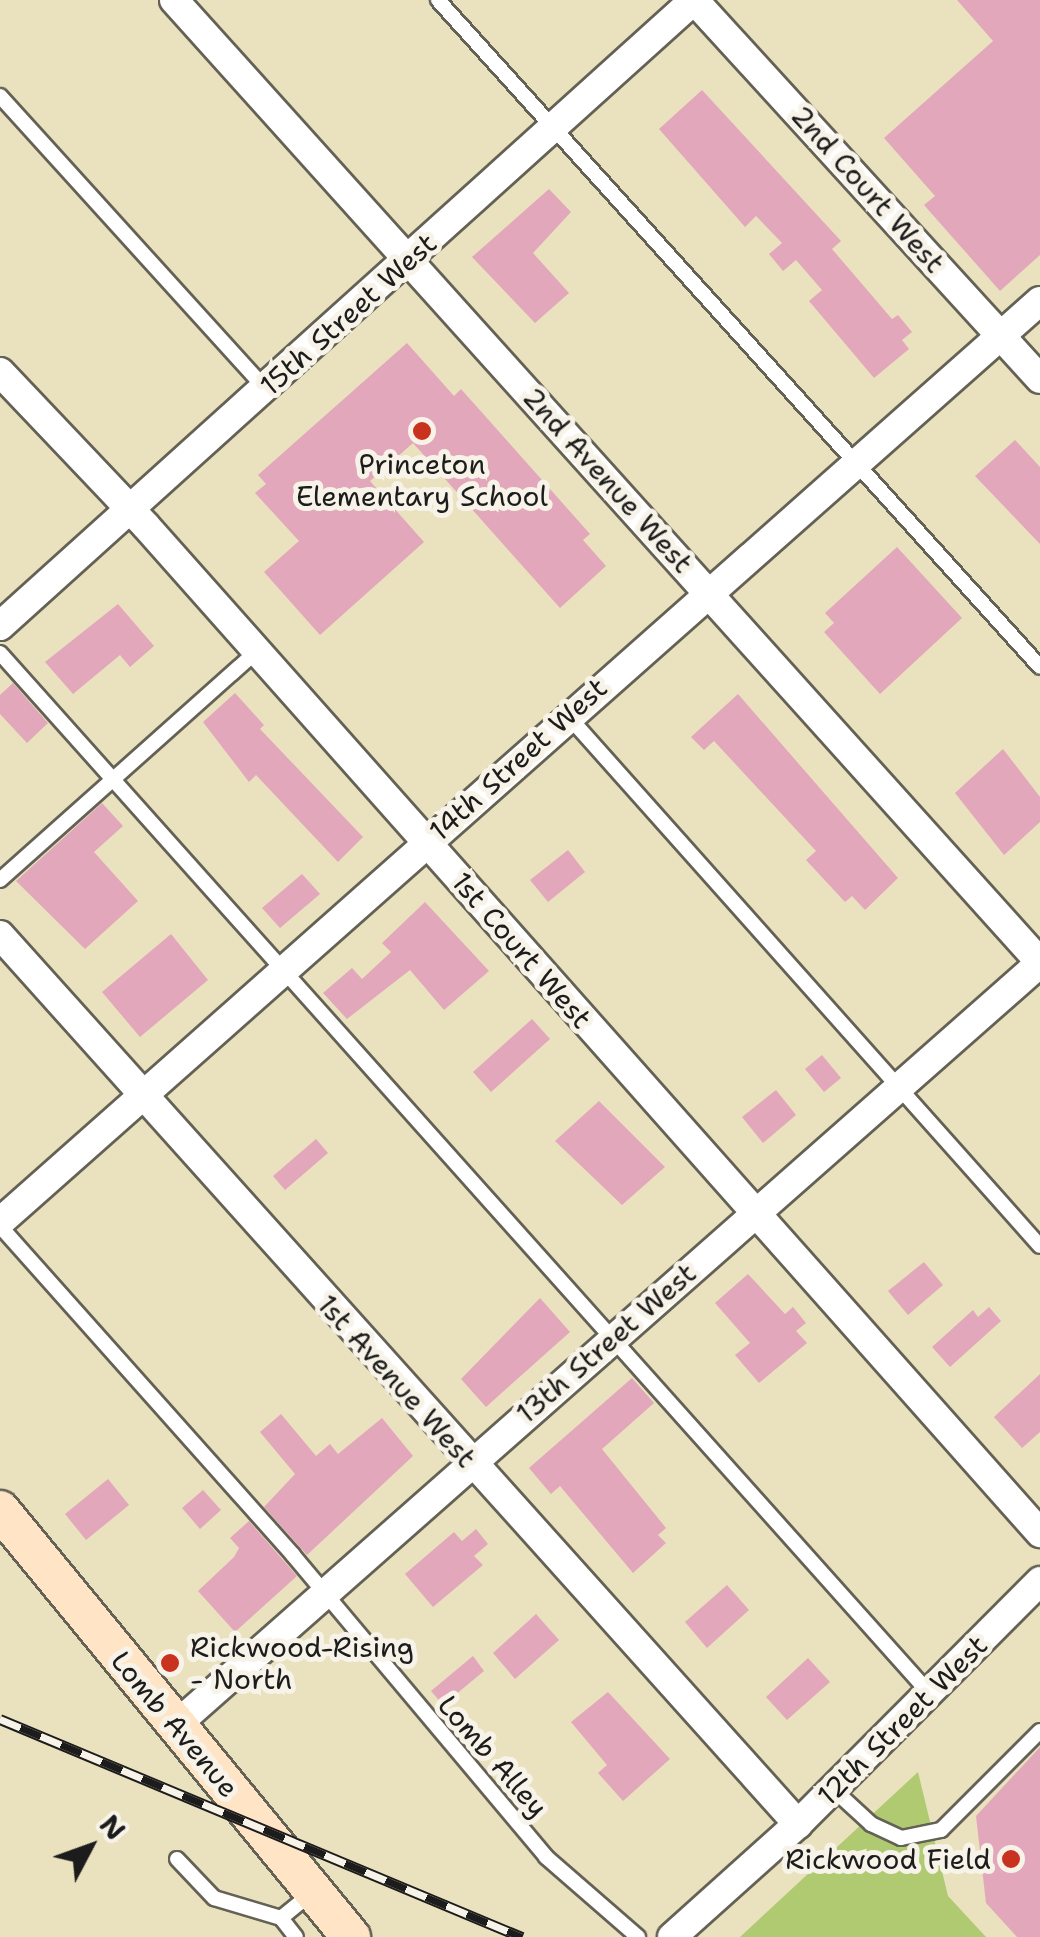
<!DOCTYPE html>
<html>
<head>
<meta charset="utf-8">
<style>
	body { margin:0 }
	#map { position:relative; width:1040px; height:1937px; overflow:hidden; background:#eae1bf; font-family:"Shantell Sans",sans-serif }
	div>[style] { position:absolute }
	.green>* { inset:0; background:#afca70 }
	.building>* { inset:0; background:#e3a7bb }
	.roads { filter:drop-shadow(2px 0 #646155) drop-shadow(-2px 0 #646155) drop-shadow(0 2px #646155) drop-shadow(0 -2px #646155) }
	.lane>* { height:14px; margin:-7px; padding:0 7px; transform-origin:7px; border-radius:7px; background:#fff }
	.street>* { height:28px; margin:-14px; padding:0 14px; transform-origin:14px; border-radius:14px; background:#fff }
	.secondary>* { height:38px; margin:-19px; padding:0 19px; transform-origin:19px; border-radius:19px; background:#ffe4c6 }
	.rail>* { height:11px; margin-top:-5.5px; transform-origin:0; background:repeating-linear-gradient(90deg,#f7f3e8 0 22px,#1c1c1c 0 44px); box-sizing:border-box; border-block:2px solid #1c1c1c }
	.dots>* { width:28px; height:28px; translate:-50% -50%; box-sizing:border-box; border:5px solid #f7f3e8; border-radius:50% }
	span { translate:-50% -50%; white-space:nowrap; text-align:center; line-height:1.15; -webkit-text-stroke:10px #f7f3e8; paint-order:stroke }
	.street-label { font-size:28px; color:#1c1c1c }
	.poi-label { font-size:28px; color:#1c1c1c }
	.left { translate:0 -50%; text-align:left }
	.right { translate:-100% -50%; text-align:right }
	.north { position:absolute; left:40px; top:1797px; width:100px; height:100px; -webkit-text-stroke:8px #f7f3e8; paint-order:stroke; rotate:49deg; font-size:28px; font-weight:700; line-height:40px; text-align:center; color:#1c1c1c }
	.north::after { content:''; display:block; margin:auto; width:35px; height:45px; background:#1c1c1c; clip-path:polygon(50% 0,100% 100%,50% 72%,0 100%) }
</style>
</head>
<body>
<div id="map">
	<div class="green">
		<i style="clip-path:polygon(918px 1772px,948px 1896px,986px 1937px,740px 1937px)"></i>
	</div>
	<div class="building">
		<i style="clip-path:polygon(957px 0,1040px 0,1040px 255px,1000px 291px,924px 205px,935px 196px,884px 138px,993px 41px)"></i>
		<i style="clip-path:polygon(702px 90px,841px 241px,832px 249px,892px 319px,898px 315px,912px 332px,902px 340px,909px 349px,874px 378px,809px 301px,822px 290px,796px 260px,783px 271px,769px 254px,782px 243px,756px 216px,745px 227px,659px 129px)"></i>
		<i style="clip-path:polygon(549px 189px,571px 212px,533px 253px,569px 293px,535px 323px,472px 257px)"></i>
		<i style="clip-path:polygon(407px 343px,454px 396px,461px 389px,590px 534px,583px 540px,606px 566px,560px 608px,413px 443px,370px 481px,424px 542px,320px 635px,264px 572px,299px 541px,255px 493px,266px 484px,258px 475px)"></i>
		<i style="clip-path:polygon(1015px 440px,1040px 467px,1040px 544px,975px 476px)"></i>
		<i style="clip-path:polygon(897px 547px,962px 618px,880px 694px,824px 632px,834px 623px,825px 613px)"></i>
		<i style="clip-path:polygon(118px 604px,154px 646px,130px 667px,120px 655px,73px 694px,45px 662px)"></i>
		<i style="clip-path:polygon(13px 683px,48px 723px,27px 743px,0 714px,0 695px)"></i>
		<i style="clip-path:polygon(235px 693px,264px 725px,260px 729px,363px 837px,338px 862px,256px 775px,249px 782px,203px 722px)"></i>
		<i style="clip-path:polygon(738px 694px,898px 878px,865px 910px,852px 896px,845px 902px,806px 860px,816px 851px,714px 741px,704px 750px,691px 737px)"></i>
		<i style="clip-path:polygon(1003px 749px,1040px 797px,1040px 822px,1004px 855px,955px 793px)"></i>
		<i style="clip-path:polygon(102px 803px,123px 826px,94px 852px,138px 901px,85px 949px,16px 881px)"></i>
		<i style="clip-path:polygon(568px 850px,585px 872px,548px 902px,530px 880px)"></i>
		<i style="clip-path:polygon(302px 874px,320px 894px,280px 928px,262px 908px)"></i>
		<i style="clip-path:polygon(425px 902px,489px 971px,444px 1010px,410px 970px,347px 1019px,323px 993px,352px 968px,362px 979px,391px 952px,382px 943px)"></i>
		<i style="clip-path:polygon(171px 934px,208px 980px,140px 1037px,102px 992px)"></i>
		<i style="clip-path:polygon(532px 1019px,550px 1039px,491px 1092px,473px 1072px)"></i>
		<i style="clip-path:polygon(822px 1055px,841px 1078px,824px 1092px,805px 1069px)"></i>
		<i style="clip-path:polygon(776px 1090px,796px 1115px,763px 1143px,742px 1117px)"></i>
		<i style="clip-path:polygon(599px 1101px,665px 1167px,622px 1205px,555px 1141px)"></i>
		<i style="clip-path:polygon(316px 1139px,328px 1153px,285px 1190px,273px 1176px)"></i>
		<i style="clip-path:polygon(924px 1262px,943px 1285px,908px 1315px,888px 1291px)"></i>
		<i style="clip-path:polygon(748px 1274px,785px 1314px,793px 1307px,806px 1323px,796px 1331px,807px 1343px,759px 1383px,735px 1355px,750px 1343px,715px 1303px)"></i>
		<i style="clip-path:polygon(540px 1298px,570px 1332px,486px 1407px,461px 1379px)"></i>
		<i style="clip-path:polygon(989px 1307px,1001px 1321px,950px 1367px,932px 1347px,973px 1310px,978px 1317px)"></i>
		<i style="clip-path:polygon(1040px 1374px,1040px 1432px,1022px 1448px,994px 1417px)"></i>
		<i style="clip-path:polygon(632px 1378px,654px 1403px,602px 1449px,666px 1528px,658px 1535px,666px 1543px,633px 1573px,560px 1486px,551px 1494px,529px 1468px)"></i>
		<i style="clip-path:polygon(281px 1414px,316px 1456px,330px 1444px,338px 1454px,382px 1418px,413px 1456px,307px 1555px,264px 1507px,295px 1474px,260px 1432px)"></i>
		<i style="clip-path:polygon(108px 1479px,129px 1505px,86px 1540px,65px 1514px)"></i>
		<i style="clip-path:polygon(203px 1490px,221px 1510px,200px 1529px,182px 1508px)"></i>
		<i style="clip-path:polygon(249px 1521px,297px 1576px,235px 1632px,198px 1591px,234px 1557px,239px 1548px,230px 1538px)"></i>
		<i style="clip-path:polygon(476px 1529px,488px 1544px,474px 1556px,483px 1565px,433px 1607px,405px 1574px,454px 1532px,462px 1541px)"></i>
		<i style="clip-path:polygon(727px 1585px,749px 1610px,707px 1648px,685px 1622px)"></i>
		<i style="clip-path:polygon(536px 1614px,559px 1640px,515px 1679px,493px 1653px)"></i>
		<i style="clip-path:polygon(473px 1656px,484px 1671px,443px 1705px,431px 1691px)"></i>
		<i style="clip-path:polygon(808px 1658px,830px 1682px,787px 1720px,766px 1697px)"></i>
		<i style="clip-path:polygon(608px 1692px,670px 1759px,623px 1801px,598px 1773px,607px 1765px,571px 1722px)"></i>
		<i style="clip-path:polygon(1040px 1747px,1040px 1937px,1017px 1937px,986px 1903px,976px 1816px)"></i>
	</div>
	<div class="roads">
		<div class="lane">
			<i style="left:438px;top:0;width:898px;rotate:47.93deg"></i>
			<i style="left:0;top:96px;width:394px;rotate:47.8deg"></i>
			<i style="left:0;top:653px;width:1396px;rotate:48.22deg"></i>
			<i style="left:569px;top:717px;width:708px;rotate:48.32deg"></i>
			<i style="left:0;top:880px;width:343px;rotate:-41.7deg"></i>
			<i style="left:0;top:1226px;width:441px;rotate:48.3deg"></i>
			<i style="left:293px;top:1555px;width:394px;rotate:50deg"></i>
			<i style="left:546px;top:1857px;width:122px;rotate:41deg"></i>
			<i style="left:833px;top:1789px;width:52px;rotate:42.6deg"></i>
			<i style="left:871px;top:1824px;width:33px;rotate:25deg"></i>
			<i style="left:901px;top:1838px;width:41px;rotate:-11.3deg"></i>
			<i style="left:941px;top:1830px;width:140px;rotate:-45deg"></i>
			<i style="left:177px;top:1859px;width:54px;rotate:46.5deg"></i>
			<i style="left:214px;top:1898px;width:70px;rotate:16.6deg"></i>
			<i style="left:281px;top:1918px;width:41px;rotate:-39.1deg"></i>
			<i style="left:281px;top:1918px;width:24px;rotate:52deg"></i>
		</div>
		<div class="street">
			<i style="left:174px;top:0;width:1294px;rotate:48.01deg"></i>
			<i style="left:694px;top:0;width:513px;rotate:47.61deg"></i>
			<i style="left:0;top:372px;width:212px;rotate:46.5deg"></i>
			<i style="left:146px;top:526px;width:1347px;rotate:48.4deg"></i>
			<i style="left:0;top:626px;width:935px;rotate:-42.05deg"></i>
			<i style="left:0;top:935px;width:1195px;rotate:48.09deg"></i>
			<i style="left:0;top:1222px;width:1389px;rotate:-41.53deg"></i>
			<i style="left:175px;top:1726px;width:1153px;rotate:-41.41deg"></i>
			<i style="left:672px;top:1937px;width:169px;rotate:-41.9deg"></i>
			<i style="left:798px;top:1824px;width:343px;rotate:-45.1deg"></i>
		</div>
		<div class="secondary">
			<i style="left:0;top:1510px;width:553px;rotate:50.58deg"></i>
		</div>
	</div>
	<div class="rail">
		<i style="left:0;top:1719px;width:566px;rotate:22.67deg"></i>
	</div>
	<div class="dots">
		<i style="left:422px;top:431px;background:#c8321e"></i>
		<i style="left:170px;top:1663px;background:#c8321e"></i>
		<i style="left:1011px;top:1859px;background:#c8321e"></i>
	</div>
	<div class="street-label">
		<span style="left:868px;top:189px;rotate:48deg">2nd Court West</span>
		<span style="left:348px;top:314px;rotate:-42deg">15th Street West</span>
		<span style="left:608px;top:480px;rotate:48deg">2nd Avenue West</span>
		<span style="left:518px;top:759px;rotate:-42deg">14th Street West</span>
		<span style="left:522px;top:950px;rotate:49deg">1st Court West</span>
		<span style="left:606px;top:1343px;rotate:-41deg">13th Street West</span>
		<span style="left:397px;top:1381px;rotate:48deg">1st Avenue West</span>
		<span style="left:902px;top:1720px;rotate:-45deg">12th Street West</span>
		<span style="left:175px;top:1724px;rotate:50deg">Lomb Avenue</span>
		<span style="left:493px;top:1756px;rotate:49deg">Lomb Alley</span>
	</div>
	<div class="poi-label">
		<span style="left:422px;top:480px">Princeton<br>Elementary School</span>
		<span class="left" style="left:190px;top:1663px">Rickwood-Rising<br>- North</span>
		<span class="right" style="left:991px;top:1859px">Rickwood Field</span>
	</div>
	<div class="north">N</div>
</div>
</body>
</html>
